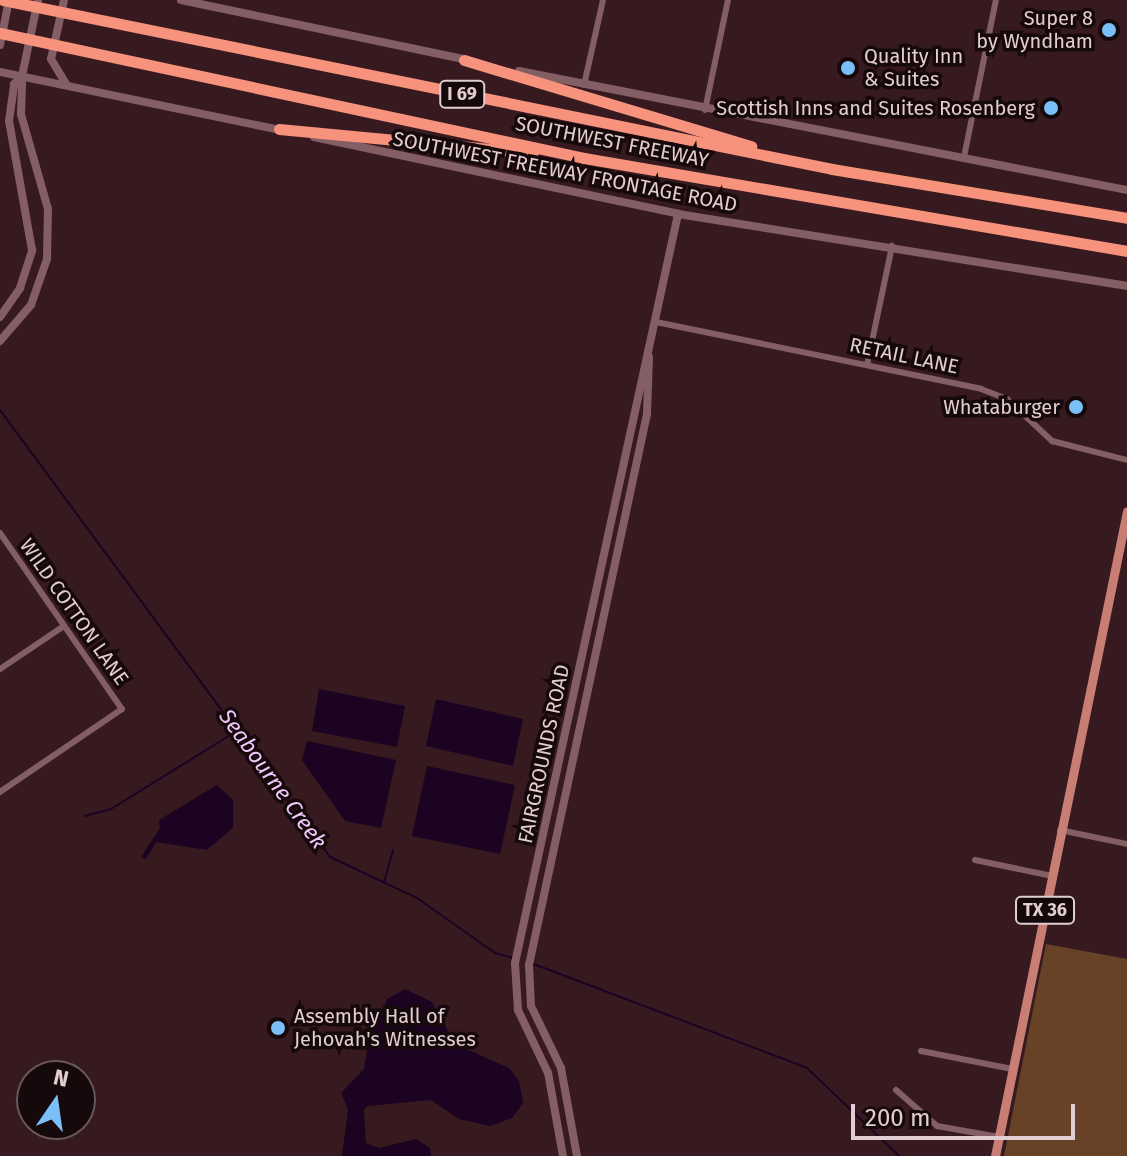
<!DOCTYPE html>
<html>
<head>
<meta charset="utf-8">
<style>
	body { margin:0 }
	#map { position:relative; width:1127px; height:1156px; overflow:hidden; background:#371a20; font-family:"Fira Sans",sans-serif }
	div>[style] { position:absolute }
	.green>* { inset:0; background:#674226 }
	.water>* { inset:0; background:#1c0322 }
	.stream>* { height:2px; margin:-1px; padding:0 1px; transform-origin:1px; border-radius:1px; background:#1c0322 }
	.street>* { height:6px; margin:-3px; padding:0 3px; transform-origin:3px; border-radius:3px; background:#835f65 }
	.secondary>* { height:8px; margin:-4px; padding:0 4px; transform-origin:4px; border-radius:4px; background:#835f65 }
	.primary>* { height:9px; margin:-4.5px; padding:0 4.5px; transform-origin:4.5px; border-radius:4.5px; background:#c97e73 }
	.highway>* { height:11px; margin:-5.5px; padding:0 5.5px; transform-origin:5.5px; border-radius:5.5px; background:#f7927c }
	.dots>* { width:22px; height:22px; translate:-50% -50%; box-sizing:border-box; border:4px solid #16090c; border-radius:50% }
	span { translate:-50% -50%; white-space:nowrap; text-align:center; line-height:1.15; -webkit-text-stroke:7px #16090c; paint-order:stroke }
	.shield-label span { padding:2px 6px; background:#16090c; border:2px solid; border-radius:6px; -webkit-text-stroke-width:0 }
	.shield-label { font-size:18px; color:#e2cdd0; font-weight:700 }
	.poi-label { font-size:20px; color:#e2cdd0 }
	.right { translate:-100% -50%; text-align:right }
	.left { translate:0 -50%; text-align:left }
	.street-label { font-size:20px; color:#e2cdd0 }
	.water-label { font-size:22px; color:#f0c8fb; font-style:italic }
	.north { position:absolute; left:16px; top:1060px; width:80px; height:80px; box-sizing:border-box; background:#16090c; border:2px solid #68575a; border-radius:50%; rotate:13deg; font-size:22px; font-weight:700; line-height:32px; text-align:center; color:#e2cdd0 }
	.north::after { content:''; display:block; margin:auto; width:28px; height:36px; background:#7abff8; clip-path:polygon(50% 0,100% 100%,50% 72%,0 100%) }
	.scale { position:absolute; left:851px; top:1104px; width:224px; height:36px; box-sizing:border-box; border:4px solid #e2cdd0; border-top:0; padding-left:10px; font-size:24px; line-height:28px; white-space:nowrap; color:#e2cdd0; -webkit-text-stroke:6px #16090c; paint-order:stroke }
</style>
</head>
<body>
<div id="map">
	<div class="green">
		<i style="clip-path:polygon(1046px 944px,1127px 959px,1127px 1156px,1004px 1156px)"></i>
	</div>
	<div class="water">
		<i style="clip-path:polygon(319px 689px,405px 706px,397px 747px,312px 731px)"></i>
		<i style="clip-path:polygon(436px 699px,523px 719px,513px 766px,426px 746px)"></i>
		<i style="clip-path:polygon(307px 741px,396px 760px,381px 828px,345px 821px,302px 760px)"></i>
		<i style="clip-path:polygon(427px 766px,515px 785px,500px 854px,412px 836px)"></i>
		<i style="clip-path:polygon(217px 785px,233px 800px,233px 828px,207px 850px,156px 842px,146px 859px,141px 857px,160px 828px,159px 820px)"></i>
		<i style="clip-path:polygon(405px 989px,432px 1002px,455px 1044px,509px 1068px,519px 1081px,523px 1103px,512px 1118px,490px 1126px,459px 1119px,431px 1100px,368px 1106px,364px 1109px,366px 1143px,379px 1148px,416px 1139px,430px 1148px,431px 1156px,342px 1156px,348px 1109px,341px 1093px,364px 1069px,367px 1052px,362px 1031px,379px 1022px,387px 999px)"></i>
	</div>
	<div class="stream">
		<i style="left:0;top:410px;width:556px;rotate:53.56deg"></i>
		<i style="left:330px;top:857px;width:96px;rotate:25.2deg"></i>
		<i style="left:417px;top:898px;width:95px;rotate:35.2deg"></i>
		<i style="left:495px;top:953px;width:20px;rotate:15deg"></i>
		<i style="left:85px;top:816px;width:27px;rotate:-15deg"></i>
		<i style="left:111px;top:809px;width:148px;rotate:-31.8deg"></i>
		<i style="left:384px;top:882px;width:33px;rotate:-74deg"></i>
		<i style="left:531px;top:963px;width:295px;rotate:20.8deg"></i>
		<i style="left:807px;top:1068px;width:127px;rotate:43.7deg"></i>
	</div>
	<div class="street">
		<i style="left:584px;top:85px;width:87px;rotate:-77.4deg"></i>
		<i style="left:705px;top:110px;width:112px;rotate:-78.2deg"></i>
		<i style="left:964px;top:157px;width:160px;rotate:-78.5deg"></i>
		<i style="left:656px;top:322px;width:332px;rotate:11.6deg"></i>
		<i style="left:981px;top:389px;width:28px;rotate:21deg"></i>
		<i style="left:1007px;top:399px;width:62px;rotate:43deg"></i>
		<i style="left:1052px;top:441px;width:77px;rotate:14.2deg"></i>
		<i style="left:867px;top:365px;width:122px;rotate:-78.1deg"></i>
		<i style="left:0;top:533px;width:214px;rotate:55.3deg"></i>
		<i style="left:122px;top:709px;width:148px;rotate:145.8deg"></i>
		<i style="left:0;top:669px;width:77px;rotate:-33.9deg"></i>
		<i style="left:1060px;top:830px;width:68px;rotate:11.8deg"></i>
		<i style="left:975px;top:860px;width:79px;rotate:11.7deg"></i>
		<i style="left:921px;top:1051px;width:93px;rotate:11.2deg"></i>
		<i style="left:896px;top:1090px;width:55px;rotate:41.3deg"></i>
		<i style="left:937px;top:1126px;width:63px;rotate:10.1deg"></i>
	</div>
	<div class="secondary">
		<i style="left:64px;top:0;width:60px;rotate:102.4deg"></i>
		<i style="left:51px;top:59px;width:29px;rotate:59deg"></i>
		<i style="left:181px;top:0;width:292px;rotate:11.8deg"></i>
		<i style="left:0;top:45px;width:46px;rotate:-78.7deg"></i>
		<i style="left:519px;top:71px;width:620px;rotate:11.07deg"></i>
		<i style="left:0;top:72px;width:287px;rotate:11.7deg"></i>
		<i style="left:314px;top:137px;width:372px;rotate:11.9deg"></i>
		<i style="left:678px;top:214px;width:455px;rotate:9.1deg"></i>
		<i style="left:0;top:317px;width:35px;rotate:-55deg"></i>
		<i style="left:20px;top:288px;width:40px;rotate:-72deg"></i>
		<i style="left:32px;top:250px;width:131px;rotate:-100.1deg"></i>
		<i style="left:9px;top:121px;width:37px;rotate:-82deg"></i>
		<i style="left:14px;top:84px;width:11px;rotate:-45deg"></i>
		<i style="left:0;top:341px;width:48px;rotate:-49.3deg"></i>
		<i style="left:31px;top:305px;width:49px;rotate:-70.8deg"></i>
		<i style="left:47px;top:259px;width:50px;rotate:-88.9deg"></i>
		<i style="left:48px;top:209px;width:99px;rotate:-105.9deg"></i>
		<i style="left:21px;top:114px;width:38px;rotate:-88deg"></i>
		<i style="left:22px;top:76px;width:78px;rotate:-78.1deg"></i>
		<i style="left:563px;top:1156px;width:84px;rotate:-100.2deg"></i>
		<i style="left:548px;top:1073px;width:70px;rotate:-115.5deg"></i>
		<i style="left:518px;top:1010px;width:47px;rotate:-93.7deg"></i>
		<i style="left:515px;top:963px;width:767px;rotate:-77.72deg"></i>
		<i style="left:577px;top:1156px;width:89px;rotate:-100.3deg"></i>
		<i style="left:561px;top:1068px;width:69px;rotate:-115.8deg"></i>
		<i style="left:531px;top:1006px;width:41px;rotate:-92.8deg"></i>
		<i style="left:529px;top:965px;width:563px;rotate:-77.91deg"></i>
		<i style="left:647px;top:414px;width:57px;rotate:-88deg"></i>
	</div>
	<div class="primary">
		<i style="left:995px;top:1156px;width:658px;rotate:-78.43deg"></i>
	</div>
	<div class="highway">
		<i style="left:3px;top:0;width:846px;rotate:11.52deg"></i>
		<i style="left:832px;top:169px;width:299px;rotate:9.4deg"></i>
		<i style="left:0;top:33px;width:597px;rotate:12.08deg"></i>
		<i style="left:584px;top:158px;width:551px;rotate:9.72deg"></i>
		<i style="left:464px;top:60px;width:300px;rotate:16.7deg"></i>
		<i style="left:279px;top:129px;width:255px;rotate:5.4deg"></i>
	</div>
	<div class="dots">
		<i style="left:1109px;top:30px;background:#7abff8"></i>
		<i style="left:848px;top:68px;background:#7abff8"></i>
		<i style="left:1051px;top:108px;background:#7abff8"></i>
		<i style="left:1076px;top:407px;background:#7abff8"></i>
		<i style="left:278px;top:1028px;background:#7abff8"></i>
	</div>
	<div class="shield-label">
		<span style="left:462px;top:94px">I 69</span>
		<span style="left:1045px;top:910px">TX 36</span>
	</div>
	<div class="poi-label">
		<span class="right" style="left:1093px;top:30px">Super 8<br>by Wyndham</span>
		<span class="left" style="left:864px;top:68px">Quality Inn<br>&amp; Suites</span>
		<span class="right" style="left:1035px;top:108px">Scottish Inns and Suites Rosenberg</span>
		<span class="right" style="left:1060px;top:407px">Whataburger</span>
		<span class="left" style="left:294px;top:1028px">Assembly Hall of<br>Jehovah's Witnesses</span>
	</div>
	<div class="street-label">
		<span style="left:612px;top:142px;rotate:11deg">SOUTHWEST FREEWAY</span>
		<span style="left:565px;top:172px;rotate:11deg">SOUTHWEST FREEWAY FRONTAGE ROAD</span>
		<span style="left:904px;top:356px;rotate:12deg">RETAIL LANE</span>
		<span style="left:74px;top:612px;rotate:55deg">WILD COTTON LANE</span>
		<span style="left:544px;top:754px;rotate:-78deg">FAIRGROUNDS ROAD</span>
	</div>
	<div class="water-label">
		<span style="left:273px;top:779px;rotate:54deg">Seabourne Creek</span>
	</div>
	<div class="north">N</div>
	<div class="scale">200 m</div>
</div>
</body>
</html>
